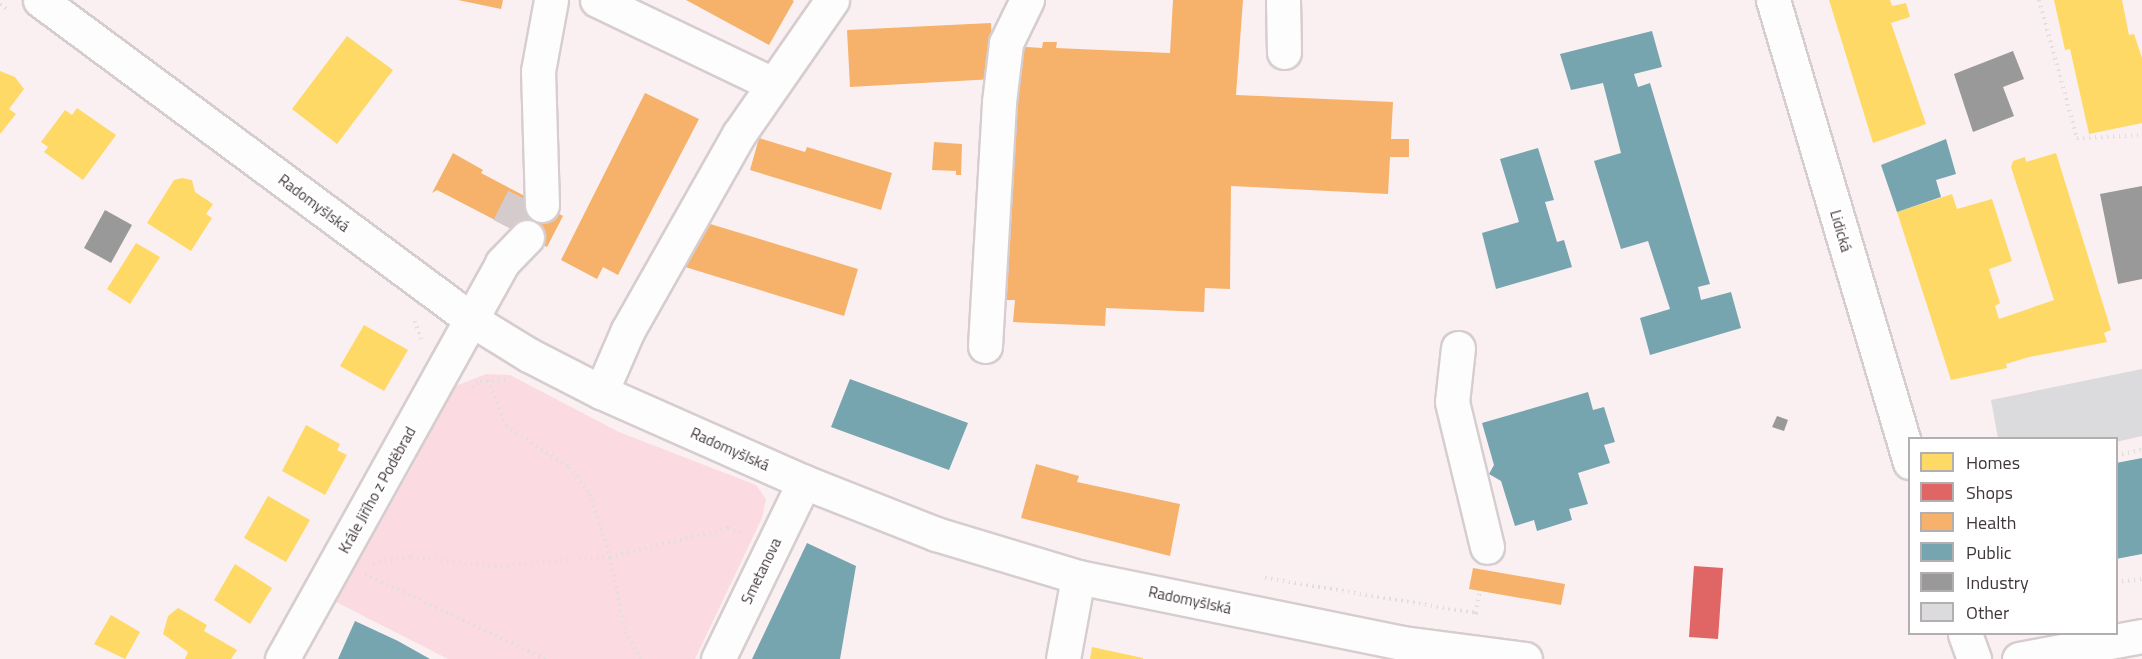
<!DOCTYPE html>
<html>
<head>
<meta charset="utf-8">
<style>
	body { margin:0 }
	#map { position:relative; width:2142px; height:659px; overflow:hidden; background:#faf0f2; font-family:"Titillium Web",sans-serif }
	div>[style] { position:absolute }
	.green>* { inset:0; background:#fbdbe1 }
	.homes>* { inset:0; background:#ffd966 }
	.shops>* { inset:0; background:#e06666 }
	.health>* { inset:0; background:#f6b26b }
	.public>* { inset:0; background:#76a5af }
	.industry>* { inset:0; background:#999 }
	.building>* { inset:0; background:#dbdbdd }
	.minor-tunnel>* { height:33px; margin-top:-16.5px; transform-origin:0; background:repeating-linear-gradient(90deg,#d5cbcd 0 33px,transparent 0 49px) }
	.path>* { height:4px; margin-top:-2px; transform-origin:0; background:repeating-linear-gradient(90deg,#e1dede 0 1.5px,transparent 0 6px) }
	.roads { filter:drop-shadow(2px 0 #d6cdcf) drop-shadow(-2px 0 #d6cdcf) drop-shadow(0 2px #d6cdcf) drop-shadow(0 -2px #d6cdcf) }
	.minor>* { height:33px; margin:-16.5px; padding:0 16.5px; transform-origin:16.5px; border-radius:16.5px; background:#fefdfd }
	span { translate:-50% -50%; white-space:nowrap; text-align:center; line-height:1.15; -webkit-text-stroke:6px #fff; paint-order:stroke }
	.street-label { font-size:15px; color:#403739 }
	.legend { position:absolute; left:1908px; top:437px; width:210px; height:198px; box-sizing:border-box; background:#fff; border:2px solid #b3afb0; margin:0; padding:8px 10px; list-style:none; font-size:18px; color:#403739 }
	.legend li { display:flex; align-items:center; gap:12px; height:30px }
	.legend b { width:30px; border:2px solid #b3afb0 }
</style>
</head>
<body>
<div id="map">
	<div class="green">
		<i style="clip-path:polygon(486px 374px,510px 375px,619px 432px,756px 485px,766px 499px,762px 518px,695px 659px,448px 659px,336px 602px,417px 458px,416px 447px,439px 407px,458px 385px)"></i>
	</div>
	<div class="homes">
		<i style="clip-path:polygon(1829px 0,1890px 0,1892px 6px,1906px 3px,1910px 17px,1891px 23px,1926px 124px,1873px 143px)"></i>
		<i style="clip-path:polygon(2054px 0,2122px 0,2129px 35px,2134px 34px,2142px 58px,2142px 123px,2089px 134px,2070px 49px,2065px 50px)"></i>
		<i style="clip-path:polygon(347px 36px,393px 70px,337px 144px,292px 109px)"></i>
		<i style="clip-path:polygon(0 71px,15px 77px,24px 89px,9px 109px,16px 114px,0 134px)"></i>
		<i style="clip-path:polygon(77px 108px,116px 135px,83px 180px,44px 152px,48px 147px,41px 142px,65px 110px,72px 115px)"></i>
		<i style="clip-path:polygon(2056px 153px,2111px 330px,2104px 333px,2107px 342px,2029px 357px,2006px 364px,2007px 368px,1951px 380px,1897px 212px,1952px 194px,1957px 209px,1992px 199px,2012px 261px,1989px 269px,2000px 303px,1995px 306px,1999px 319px,2054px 300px,2011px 167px,2013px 161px,2025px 157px,2026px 162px)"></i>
		<i style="clip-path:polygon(182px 178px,192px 180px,195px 192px,213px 204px,206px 214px,212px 218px,191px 251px,147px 223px,174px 180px)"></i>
		<i style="clip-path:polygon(136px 243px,160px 257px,130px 304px,107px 289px)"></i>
		<i style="clip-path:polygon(364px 325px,408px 350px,384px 391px,340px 366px)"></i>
		<i style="clip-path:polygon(306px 425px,340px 444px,337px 450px,347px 455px,325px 495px,282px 471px)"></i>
		<i style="clip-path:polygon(268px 496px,310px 520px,286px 562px,244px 538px)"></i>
		<i style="clip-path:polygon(235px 564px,272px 588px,250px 624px,214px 600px)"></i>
		<i style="clip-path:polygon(178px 608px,207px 625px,204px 631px,237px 650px,231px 659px,185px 659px,188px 652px,163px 634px,168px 616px)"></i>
		<i style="clip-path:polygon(111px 615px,140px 632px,125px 659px,94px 644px)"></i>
		<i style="clip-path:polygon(1092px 647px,1143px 658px,1143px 659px,1090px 659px)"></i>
	</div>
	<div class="shops">
		<i style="clip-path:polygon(1694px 566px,1723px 568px,1718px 639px,1689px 637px)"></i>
	</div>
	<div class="health">
		<i style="clip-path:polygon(458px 0,503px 0,501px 9px)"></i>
		<i style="clip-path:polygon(686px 0,792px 0,794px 1px,769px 45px)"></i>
		<i style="clip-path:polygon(1173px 0,1243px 0,1236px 95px,1393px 102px,1391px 139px,1409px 139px,1409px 157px,1390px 157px,1388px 194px,1231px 186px,1230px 289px,1205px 288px,1204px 312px,1106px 308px,1105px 326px,1013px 322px,1015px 300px,1003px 300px,1014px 46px,1042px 48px,1043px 42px,1057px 42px,1056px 48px,1170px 53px)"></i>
		<i style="clip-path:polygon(991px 23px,994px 79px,850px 87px,847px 30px)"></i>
		<i style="clip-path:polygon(645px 93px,699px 119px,618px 275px,603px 267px,597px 279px,561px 260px)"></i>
		<i style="clip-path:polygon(759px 138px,805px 152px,807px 147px,892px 173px,881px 210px,750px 170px)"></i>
		<i style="clip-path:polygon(934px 142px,962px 144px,961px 175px,956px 175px,956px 171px,932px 170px)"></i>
		<i style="clip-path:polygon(453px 153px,483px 170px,481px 173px,563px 216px,547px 247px,437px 190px,432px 193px)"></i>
		<i style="clip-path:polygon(707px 223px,858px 269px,844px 316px,682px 266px)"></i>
		<i style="clip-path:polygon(1036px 464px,1079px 476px,1077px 482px,1180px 504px,1170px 556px,1021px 518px)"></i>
		<i style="clip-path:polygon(1473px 568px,1565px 584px,1561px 605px,1469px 589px)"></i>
	</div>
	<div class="public">
		<i style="clip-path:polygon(1652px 31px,1662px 67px,1634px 74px,1638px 87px,1650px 83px,1710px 284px,1698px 287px,1701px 300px,1731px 292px,1741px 328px,1650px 355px,1640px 318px,1670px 309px,1648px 241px,1621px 249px,1594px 161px,1621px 153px,1603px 83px,1571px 90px,1560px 54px)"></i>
		<i style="clip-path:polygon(1946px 139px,1956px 174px,1936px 180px,1941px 197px,1897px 212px,1881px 165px)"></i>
		<i style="clip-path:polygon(1538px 148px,1554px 200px,1545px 202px,1557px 242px,1564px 240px,1572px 267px,1496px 289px,1482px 233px,1519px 222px,1500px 159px)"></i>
		<i style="clip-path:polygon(850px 379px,968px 423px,949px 470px,831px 427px)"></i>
		<i style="clip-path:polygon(1588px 392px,1593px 410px,1604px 407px,1615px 442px,1604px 445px,1610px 463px,1578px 473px,1588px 504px,1569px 509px,1572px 520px,1537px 531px,1534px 520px,1515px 526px,1501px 481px,1489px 474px,1494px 465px,1482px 423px)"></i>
		<i style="clip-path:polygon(2142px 458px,2142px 554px,2116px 559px,2116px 463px)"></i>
		<i style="clip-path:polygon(807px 543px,856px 566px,840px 659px,752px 659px)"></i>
		<i style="clip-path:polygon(355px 621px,398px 641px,430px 659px,338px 659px)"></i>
	</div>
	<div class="industry">
		<i style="clip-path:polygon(2013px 51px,2024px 79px,2003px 87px,2014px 116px,1973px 132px,1954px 74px)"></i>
		<i style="clip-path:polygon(2142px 186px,2142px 279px,2118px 284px,2100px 194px)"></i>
		<i style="clip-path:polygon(105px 210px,132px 225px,111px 263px,84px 248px)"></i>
		<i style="clip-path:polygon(1777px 416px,1788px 420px,1784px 431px,1772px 427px)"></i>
	</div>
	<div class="building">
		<i style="clip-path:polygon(2142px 369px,2142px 436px,2116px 442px,2116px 438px,1998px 438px,1991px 400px)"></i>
	</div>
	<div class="minor-tunnel">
		<i style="left:508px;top:227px;width:36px;rotate:-63deg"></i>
	</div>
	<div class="path">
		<i style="left:2039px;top:0;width:143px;rotate:74.6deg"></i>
		<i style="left:2077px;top:138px;width:65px;rotate:-2.6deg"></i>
		<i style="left:0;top:4px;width:11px;rotate:38deg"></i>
		<i style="left:415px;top:321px;width:19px;rotate:72deg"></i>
		<i style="left:488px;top:380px;width:49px;rotate:68.6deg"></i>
		<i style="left:506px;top:426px;width:75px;rotate:33.1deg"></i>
		<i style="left:569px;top:467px;width:34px;rotate:52deg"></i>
		<i style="left:590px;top:494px;width:66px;rotate:72.4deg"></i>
		<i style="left:610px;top:557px;width:76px;rotate:78.7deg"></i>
		<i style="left:625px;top:632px;width:31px;rotate:59deg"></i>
		<i style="left:472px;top:387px;width:10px;rotate:-37deg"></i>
		<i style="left:480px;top:381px;width:25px;rotate:-2deg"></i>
		<i style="left:2116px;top:455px;width:26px;rotate:-11deg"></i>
		<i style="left:373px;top:563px;width:38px;rotate:-9deg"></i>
		<i style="left:411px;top:557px;width:84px;rotate:6.1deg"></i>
		<i style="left:495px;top:566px;width:115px;rotate:-4.5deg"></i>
		<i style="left:610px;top:557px;width:122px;rotate:-13.8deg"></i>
		<i style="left:728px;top:528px;width:17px;rotate:21deg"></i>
		<i style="left:365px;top:574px;width:200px;rotate:25.2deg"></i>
		<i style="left:1265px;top:578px;width:214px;rotate:9.4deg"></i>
		<i style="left:1476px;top:613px;width:6px;rotate:99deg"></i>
		<i style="left:2116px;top:582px;width:26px;rotate:-7deg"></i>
		<i style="left:1476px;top:613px;width:22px;rotate:-80deg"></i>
	</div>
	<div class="roads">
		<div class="minor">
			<i style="left:40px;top:0;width:538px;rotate:36.53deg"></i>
			<i style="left:472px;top:320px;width:67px;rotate:31.6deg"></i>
			<i style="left:529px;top:355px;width:81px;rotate:27.2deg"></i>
			<i style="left:601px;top:392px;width:222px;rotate:23.9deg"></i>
			<i style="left:804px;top:482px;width:142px;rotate:21.5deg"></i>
			<i style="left:936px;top:534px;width:148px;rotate:16.8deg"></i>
			<i style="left:1078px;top:577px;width:331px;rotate:11.5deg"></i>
			<i style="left:1402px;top:643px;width:124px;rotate:7.4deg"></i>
			<i style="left:597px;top:0;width:194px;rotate:25.6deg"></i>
			<i style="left:1283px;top:0;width:52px;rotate:88.9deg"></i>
			<i style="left:1773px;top:0;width:482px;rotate:73.5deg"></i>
			<i style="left:542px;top:205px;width:134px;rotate:-91.7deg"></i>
			<i style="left:538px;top:71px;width:72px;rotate:-79.6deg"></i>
			<i style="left:985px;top:346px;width:244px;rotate:-86.7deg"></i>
			<i style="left:999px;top:102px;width:59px;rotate:-83.2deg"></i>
			<i style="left:1006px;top:43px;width:48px;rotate:-64deg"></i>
			<i style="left:1458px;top:348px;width:54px;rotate:96.3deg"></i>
			<i style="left:1452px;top:402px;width:149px;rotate:76.4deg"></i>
			<i style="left:601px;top:392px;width:68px;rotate:-66.5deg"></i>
			<i style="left:628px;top:330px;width:225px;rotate:-60.5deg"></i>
			<i style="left:739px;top:134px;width:163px;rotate:-55.2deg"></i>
			<i style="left:1965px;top:634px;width:27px;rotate:70deg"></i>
			<i style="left:282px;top:659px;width:453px;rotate:-60.9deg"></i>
			<i style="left:502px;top:263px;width:36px;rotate:-46deg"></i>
			<i style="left:718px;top:659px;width:197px;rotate:-64.1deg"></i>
			<i style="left:1063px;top:659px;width:83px;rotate:-79.6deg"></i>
			<i style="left:2019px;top:659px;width:125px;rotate:-10.6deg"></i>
		</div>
	</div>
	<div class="street-label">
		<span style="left:314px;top:203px;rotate:37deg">Radomyšlská</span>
		<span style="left:1841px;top:231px;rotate:74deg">Lidická</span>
		<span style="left:730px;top:449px;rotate:24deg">Radomyšlská</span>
		<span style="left:377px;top:490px;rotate:-61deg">Krále Jiřího z Poděbrad</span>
		<span style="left:761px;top:571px;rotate:-64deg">Smetanova</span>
		<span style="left:1190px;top:600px;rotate:12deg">Radomyšlská</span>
	</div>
	<ul class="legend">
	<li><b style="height:16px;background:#ffd966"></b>Homes</li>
	<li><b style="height:16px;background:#e06666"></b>Shops</li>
	<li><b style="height:16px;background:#f6b26b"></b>Health</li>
	<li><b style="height:16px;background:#76a5af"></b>Public</li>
	<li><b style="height:16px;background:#999"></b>Industry</li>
	<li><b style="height:16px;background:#dbdbdd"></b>Other</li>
	</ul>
</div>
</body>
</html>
